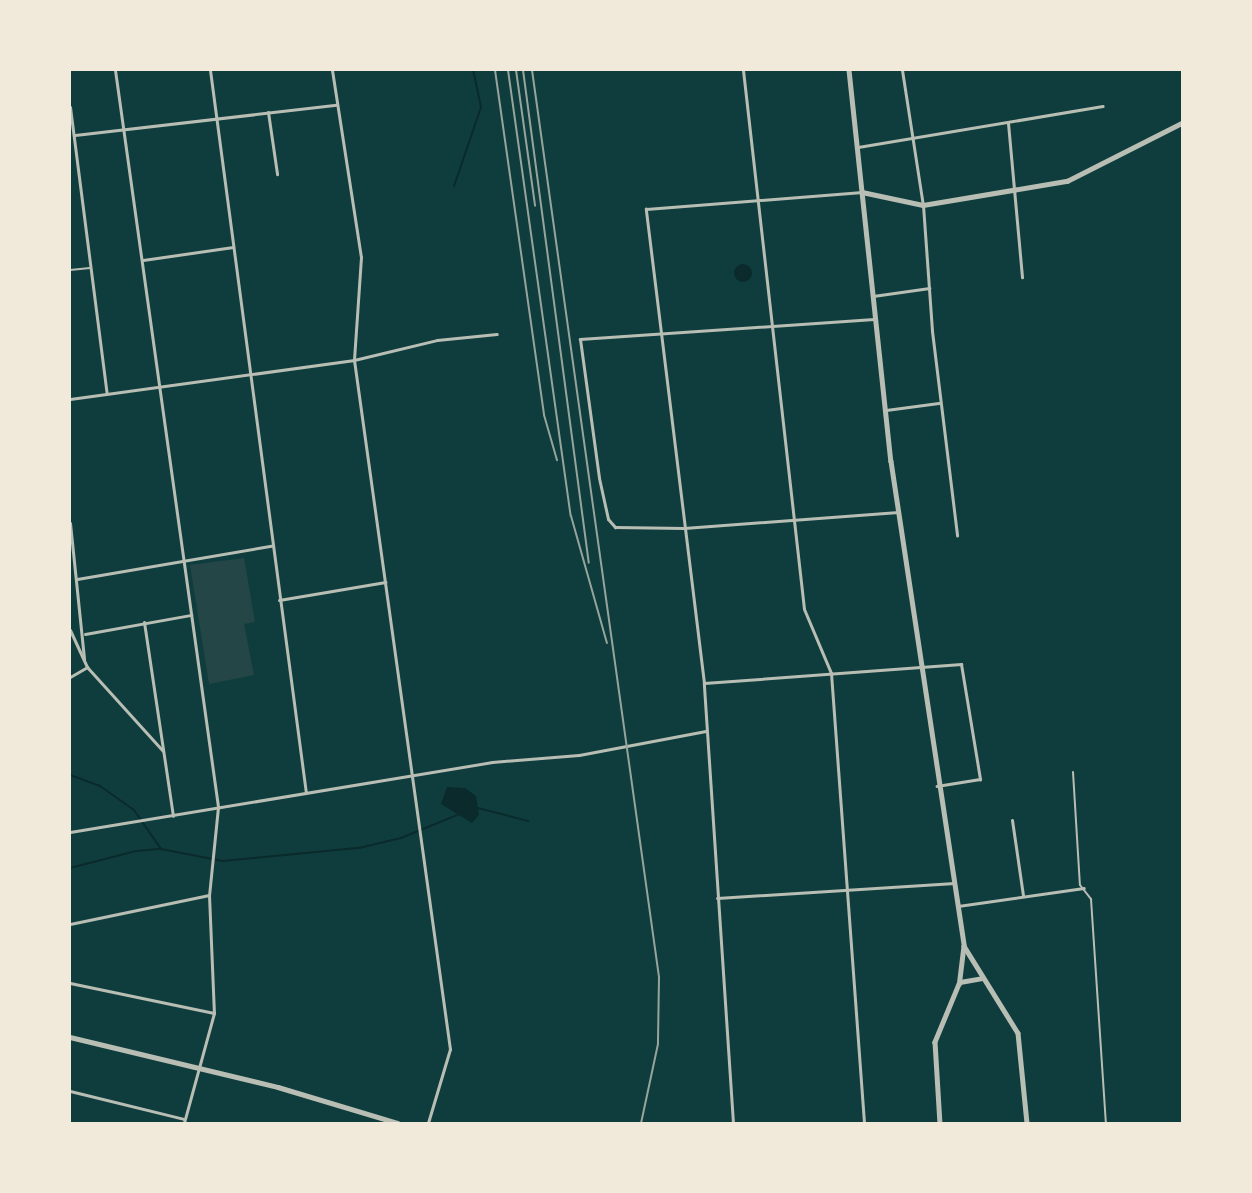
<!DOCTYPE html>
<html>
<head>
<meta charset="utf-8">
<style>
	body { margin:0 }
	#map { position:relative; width:1252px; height:1193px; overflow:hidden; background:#0f3d3e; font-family:"Public Sans",sans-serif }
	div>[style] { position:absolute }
	.green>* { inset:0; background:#244646 }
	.water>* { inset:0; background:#0a2a2b }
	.round { border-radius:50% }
	.stream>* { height:2px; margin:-1px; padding:0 1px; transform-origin:1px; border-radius:1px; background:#0a2a2b }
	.service>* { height:2px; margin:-1px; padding:0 1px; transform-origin:1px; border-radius:1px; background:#b8beb3 }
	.minor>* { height:3px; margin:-1.5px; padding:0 1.5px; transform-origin:1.5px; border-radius:1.5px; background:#b8beb3 }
	.tertiary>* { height:4.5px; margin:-2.25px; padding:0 2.25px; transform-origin:2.25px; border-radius:2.25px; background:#b8beb3 }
	.rail>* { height:2px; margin:-1px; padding:0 1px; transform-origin:1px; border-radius:1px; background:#97a49c }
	span { translate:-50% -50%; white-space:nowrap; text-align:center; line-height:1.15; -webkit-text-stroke:5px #f1e9da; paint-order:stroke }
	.frame { position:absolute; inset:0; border:71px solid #f1e9da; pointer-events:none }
</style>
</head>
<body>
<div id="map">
	<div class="green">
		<i style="clip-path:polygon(244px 558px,255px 622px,244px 624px,254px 675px,209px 684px,190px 565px)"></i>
	</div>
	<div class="water">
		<i class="round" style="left:734px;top:264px;width:18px;height:18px"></i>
		<i style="clip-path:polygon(447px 787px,465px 788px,476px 796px,479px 815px,472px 823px,441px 804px)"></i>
	</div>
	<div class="stream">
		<i style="left:454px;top:186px;width:83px;rotate:-71.1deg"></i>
		<i style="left:481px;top:107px;width:38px;rotate:-102deg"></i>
		<i style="left:70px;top:775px;width:32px;rotate:20deg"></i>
		<i style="left:100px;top:786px;width:42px;rotate:35.2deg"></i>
		<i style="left:134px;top:810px;width:47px;rotate:55.3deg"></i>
		<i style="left:478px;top:808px;width:52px;rotate:14.6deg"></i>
		<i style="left:70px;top:868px;width:68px;rotate:-14.4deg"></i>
		<i style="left:136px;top:851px;width:25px;rotate:-5deg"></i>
		<i style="left:161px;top:849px;width:63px;rotate:11deg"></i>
		<i style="left:223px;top:861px;width:137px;rotate:-5.5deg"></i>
		<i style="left:359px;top:848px;width:43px;rotate:-13.4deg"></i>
		<i style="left:401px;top:838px;width:61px;rotate:-22.3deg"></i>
	</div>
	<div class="service">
		<i style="left:70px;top:270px;width:20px;rotate:-6deg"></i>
		<i style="left:1073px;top:772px;width:113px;rotate:86.5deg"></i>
		<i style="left:1080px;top:885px;width:18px;rotate:52deg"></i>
		<i style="left:1091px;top:899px;width:225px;rotate:86.2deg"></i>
	</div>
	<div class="minor">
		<i style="left:115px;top:70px;width:744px;rotate:82.04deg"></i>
		<i style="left:218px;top:807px;width:88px;rotate:95.8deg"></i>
		<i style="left:209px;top:895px;width:118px;rotate:87.6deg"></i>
		<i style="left:214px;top:1013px;width:114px;rotate:105.3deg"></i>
		<i style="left:210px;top:70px;width:729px;rotate:82.44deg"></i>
		<i style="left:332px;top:70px;width:189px;rotate:81.2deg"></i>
		<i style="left:361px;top:257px;width:103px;rotate:93.9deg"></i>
		<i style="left:354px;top:360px;width:696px;rotate:82.07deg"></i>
		<i style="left:450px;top:1049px;width:77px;rotate:106.6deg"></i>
		<i style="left:743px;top:70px;width:542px;rotate:83.54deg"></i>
		<i style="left:804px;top:609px;width:69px;rotate:67.1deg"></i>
		<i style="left:831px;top:673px;width:451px;rotate:85.8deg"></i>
		<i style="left:902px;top:70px;width:137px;rotate:81.2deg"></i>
		<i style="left:923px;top:205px;width:126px;rotate:85.9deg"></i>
		<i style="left:932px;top:331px;width:206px;rotate:83deg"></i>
		<i style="left:70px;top:107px;width:289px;rotate:82.7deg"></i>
		<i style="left:268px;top:112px;width:63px;rotate:81.7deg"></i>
		<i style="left:1008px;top:123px;width:155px;rotate:84.8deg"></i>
		<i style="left:75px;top:135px;width:263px;rotate:-6.6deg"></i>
		<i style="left:858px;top:147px;width:248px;rotate:-9.5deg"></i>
		<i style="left:143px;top:260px;width:91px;rotate:-8.2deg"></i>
		<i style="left:873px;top:296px;width:57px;rotate:-8.1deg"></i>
		<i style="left:874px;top:319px;width:295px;rotate:176.1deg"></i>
		<i style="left:580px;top:339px;width:140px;rotate:82.2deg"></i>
		<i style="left:599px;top:478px;width:42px;rotate:77.6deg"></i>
		<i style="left:608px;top:519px;width:11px;rotate:49deg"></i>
		<i style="left:615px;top:527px;width:69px;rotate:0.8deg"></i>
		<i style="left:684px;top:528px;width:215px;rotate:-4.3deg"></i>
		<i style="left:70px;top:399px;width:287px;rotate:-7.8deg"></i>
		<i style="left:354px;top:360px;width:85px;rotate:-13.5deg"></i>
		<i style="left:437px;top:340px;width:60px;rotate:-5.7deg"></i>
		<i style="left:886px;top:410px;width:53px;rotate:-7.5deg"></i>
		<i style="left:70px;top:523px;width:137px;rotate:84.1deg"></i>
		<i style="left:77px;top:579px;width:197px;rotate:-9.7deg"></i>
		<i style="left:279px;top:600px;width:108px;rotate:-9.6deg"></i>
		<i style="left:144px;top:622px;width:196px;rotate:81.5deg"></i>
		<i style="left:70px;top:630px;width:41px;rotate:65.3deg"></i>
		<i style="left:87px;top:667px;width:113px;rotate:47.9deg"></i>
		<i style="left:85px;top:634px;width:108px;rotate:-10.2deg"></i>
		<i style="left:70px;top:677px;width:20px;rotate:-30deg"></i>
		<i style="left:704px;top:683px;width:258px;rotate:-4.2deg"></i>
		<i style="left:961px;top:664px;width:117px;rotate:80.6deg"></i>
		<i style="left:980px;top:779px;width:44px;rotate:170.8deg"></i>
		<i style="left:1012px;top:820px;width:76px;rotate:81.7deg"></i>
		<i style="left:70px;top:832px;width:428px;rotate:-9.4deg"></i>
		<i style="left:492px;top:762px;width:87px;rotate:-4.6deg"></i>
		<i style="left:579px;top:755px;width:129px;rotate:-10.7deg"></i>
		<i style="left:717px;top:898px;width:238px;rotate:-3.6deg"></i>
		<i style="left:958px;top:906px;width:127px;rotate:-8.1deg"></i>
		<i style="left:70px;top:924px;width:142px;rotate:-11.8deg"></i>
		<i style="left:70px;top:983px;width:147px;rotate:11.8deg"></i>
		<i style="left:70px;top:1091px;width:117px;rotate:13.8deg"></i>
		<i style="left:733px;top:1123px;width:441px;rotate:-93.8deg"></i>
		<i style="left:704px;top:683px;width:478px;rotate:-97deg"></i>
		<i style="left:646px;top:209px;width:217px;rotate:-4.5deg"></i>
	</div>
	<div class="tertiary">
		<i style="left:849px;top:70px;width:393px;rotate:83.9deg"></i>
		<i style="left:891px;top:461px;width:490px;rotate:81.4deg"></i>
		<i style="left:964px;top:946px;width:38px;rotate:97deg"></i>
		<i style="left:959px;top:984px;width:63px;rotate:112.5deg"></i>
		<i style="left:935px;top:1042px;width:81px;rotate:86.5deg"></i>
		<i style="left:862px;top:192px;width:62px;rotate:12deg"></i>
		<i style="left:923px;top:205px;width:146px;rotate:-9.5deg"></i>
		<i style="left:1067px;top:181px;width:129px;rotate:-26.8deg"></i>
		<i style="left:964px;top:946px;width:102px;rotate:58.2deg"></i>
		<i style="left:1018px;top:1033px;width:90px;rotate:84.3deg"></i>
		<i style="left:960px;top:982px;width:22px;rotate:-10deg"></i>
		<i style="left:70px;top:1037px;width:214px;rotate:13.5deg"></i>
		<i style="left:278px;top:1087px;width:125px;rotate:16.7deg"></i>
	</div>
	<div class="rail">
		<i style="left:495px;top:70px;width:348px;rotate:81.9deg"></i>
		<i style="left:544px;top:415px;width:47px;rotate:73.9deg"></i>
		<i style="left:508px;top:70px;width:450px;rotate:82deg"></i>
		<i style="left:571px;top:516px;width:132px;rotate:74.2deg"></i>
		<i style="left:516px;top:70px;width:137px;rotate:82deg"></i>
		<i style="left:523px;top:70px;width:497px;rotate:82.4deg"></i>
		<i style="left:532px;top:70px;width:916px;rotate:82.03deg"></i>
		<i style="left:659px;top:977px;width:67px;rotate:90.9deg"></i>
		<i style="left:658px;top:1044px;width:81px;rotate:102.1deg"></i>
	</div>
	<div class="frame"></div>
</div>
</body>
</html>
